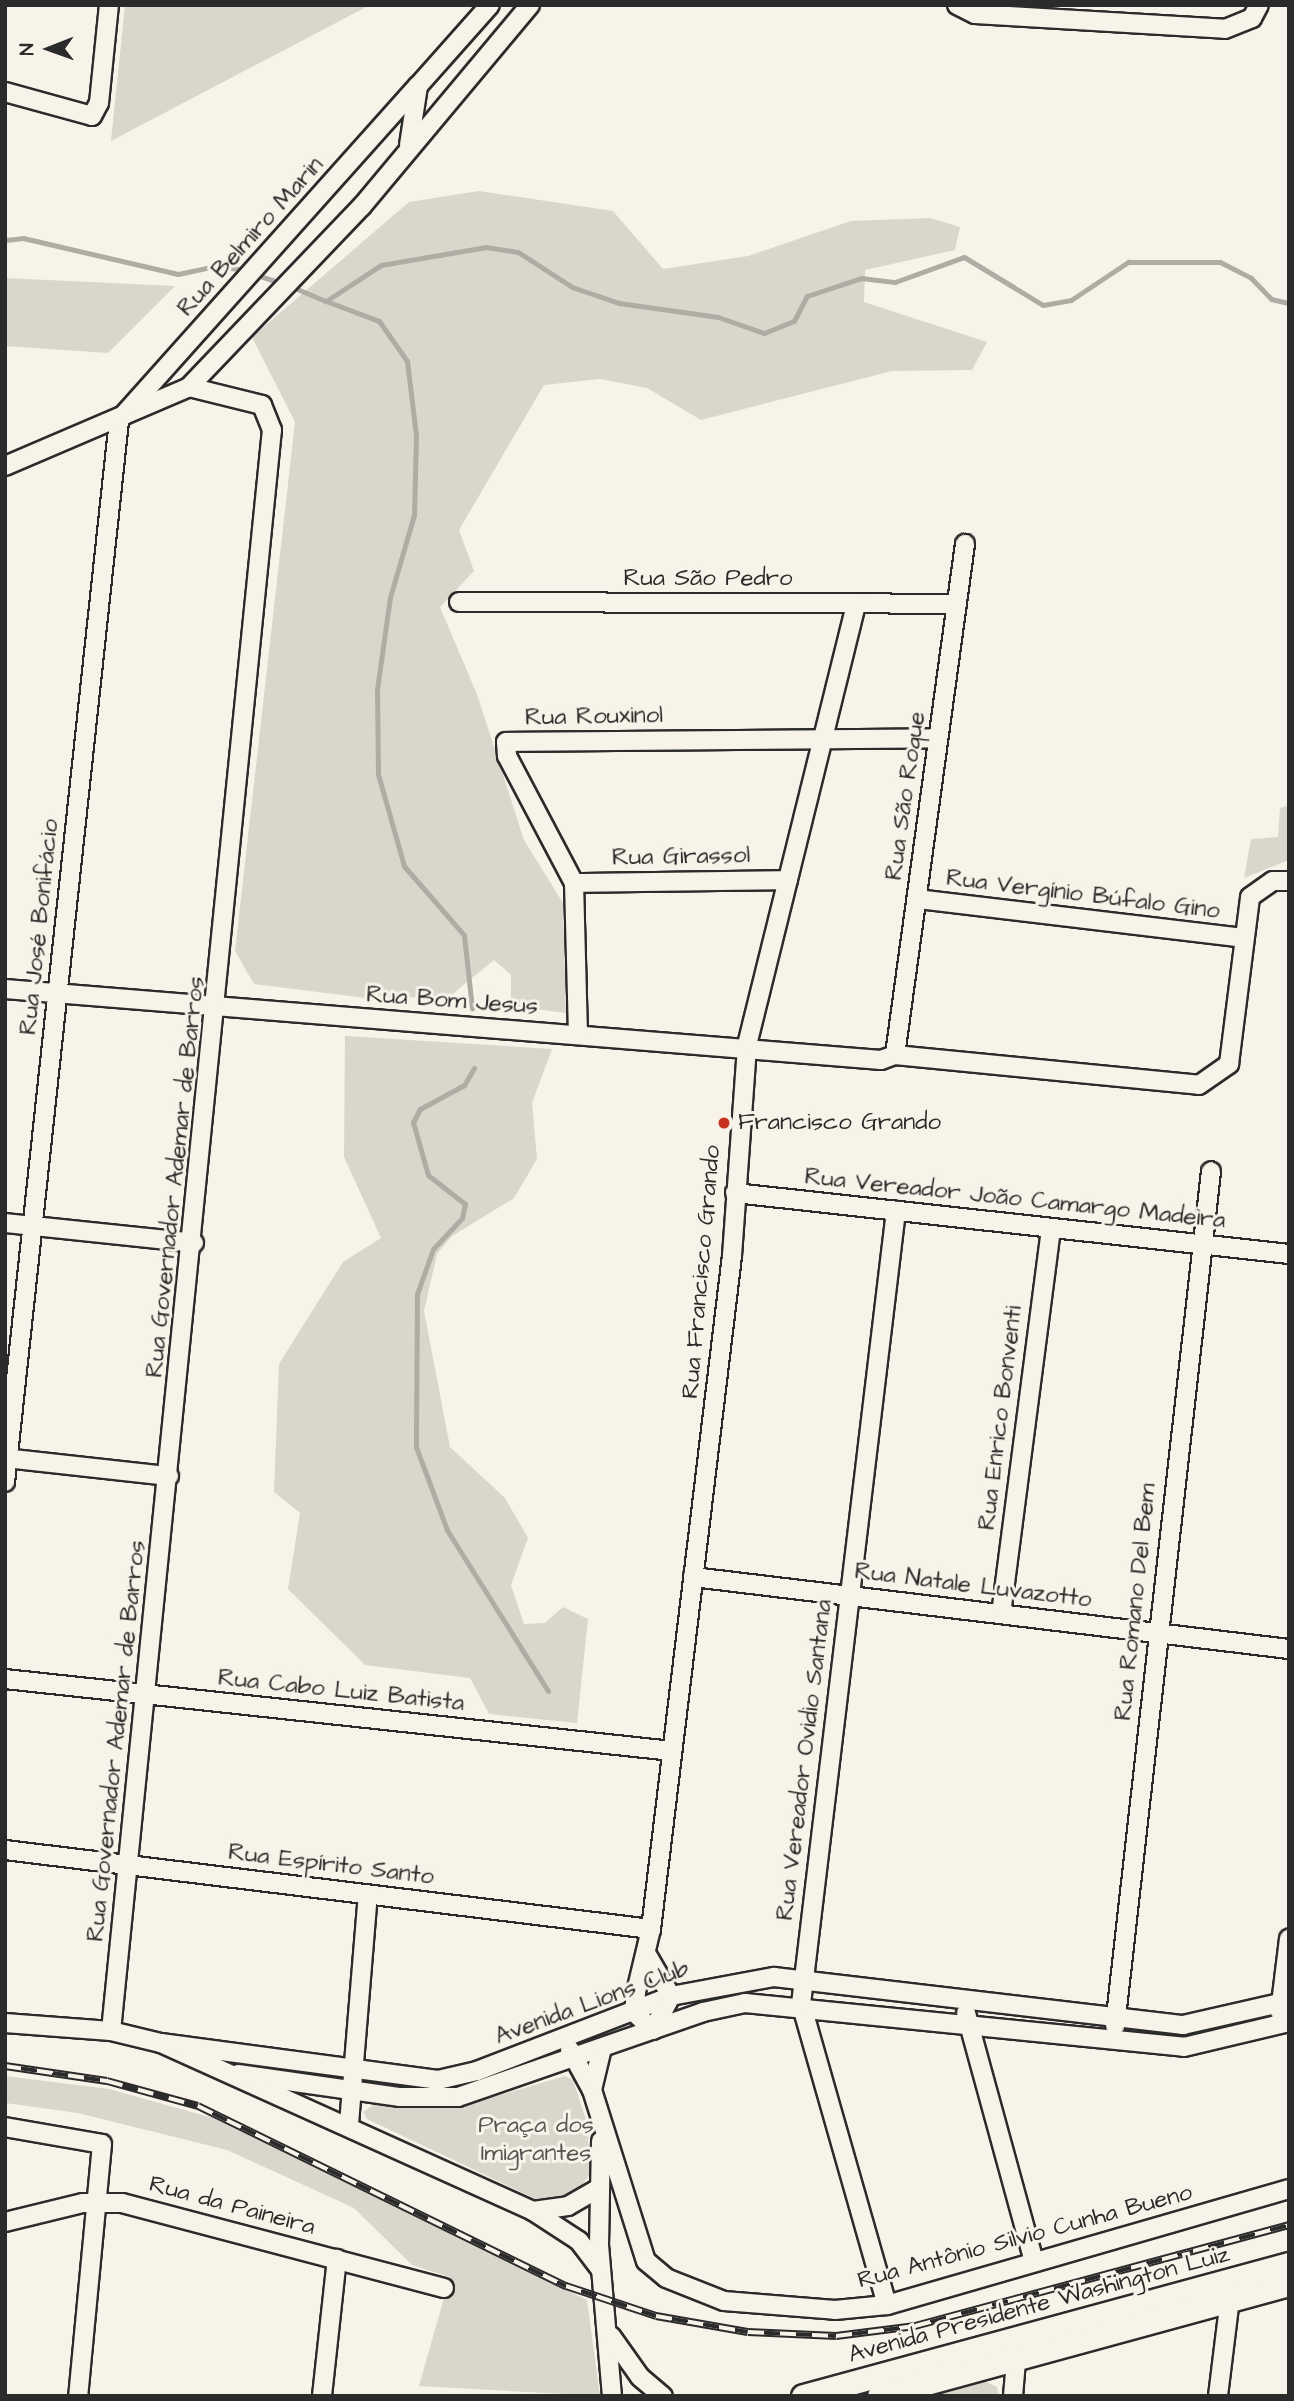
<!DOCTYPE html>
<html>
<head>
<meta charset="utf-8">
<style>
	body { margin:0 }
	#map { position:relative; width:1294px; height:2401px; overflow:hidden; background:#f7f3e8; font-family:"Architects Daughter",sans-serif }
	div>[style] { position:absolute }
	.green>* { inset:0; background:#dad6cc }
	.stream>* { height:5px; margin:-2.5px; padding:0 2.5px; transform-origin:2.5px; border-radius:2.5px; background:#afaca4 }
	.roads { filter:drop-shadow(2px 0 #2b2b2b) drop-shadow(-2px 0 #2b2b2b) drop-shadow(0 2px #2b2b2b) drop-shadow(0 -2px #2b2b2b) }
	.minor>* { height:18px; margin:-9px; padding:0 9px; transform-origin:9px; border-radius:9px; background:#f7f3e8 }
	.major>* { height:23px; margin:-11.5px; padding:0 11.5px; transform-origin:11.5px; border-radius:11.5px; background:#f7f3e8 }
	.rail>* { height:8px; margin-top:-4px; transform-origin:0; background:repeating-linear-gradient(90deg,#f7f3e8 0 16px,#2b2b2b 0 32px); box-sizing:border-box; border-block:2px solid #2b2b2b }
	.dots>* { width:19px; height:19px; translate:-50% -50%; box-sizing:border-box; border:4px solid #f7f3e8; border-radius:50% }
	span { translate:-50% -50%; white-space:nowrap; text-align:center; line-height:1.15; -webkit-text-stroke:6px #f7f3e8; paint-order:stroke }
	.street-label { font-size:24px; color:#2b2b2b }
	.poi-label { font-size:24px; color:#2b2b2b }
	.left { translate:0 -50%; text-align:left }
	.park-label { font-size:24px; color:#575653 }
	.frame { position:absolute; inset:0; border:7px solid #2b2b2b; pointer-events:none }
	.north { position:absolute; left:14px; top:14px; width:70px; height:70px; -webkit-text-stroke:5px #f7f3e8; paint-order:stroke; rotate:269deg; font-size:19px; font-weight:700; line-height:28px; text-align:center; color:#2b2b2b }
	.north::after { content:''; display:block; margin:auto; width:24px; height:32px; background:#2b2b2b; clip-path:polygon(50% 0,100% 100%,50% 72%,0 100%) }
</style>
</head>
<body>
<div id="map">
	<div class="green">
		<i style="clip-path:polygon(125px 5px,370px 5px,111px 141px)"></i>
		<i style="clip-path:polygon(479px 191px,613px 211px,663px 269px,748px 256px,851px 221px,930px 218px,960px 227px,955px 250px,865px 270px,864px 302px,987px 342px,972px 370px,892px 371px,701px 420px,647px 388px,600px 379px,544px 385px,459px 530px,474px 571px,440px 607px,478px 697px,524px 840px,563px 903px,566px 1013px,511px 1006px,511px 975px,494px 960px,450px 996px,374px 999px,254px 984px,235px 951px,295px 422px,252px 337px,409px 202px)"></i>
		<i style="clip-path:polygon(5px 278px,175px 286px,108px 353px,5px 346px)"></i>
		<i style="clip-path:polygon(1289px 805px,1289px 860px,1244px 878px,1251px 839px,1278px 837px,1280px 808px)"></i>
		<i style="clip-path:polygon(345px 1036px,552px 1049px,532px 1103px,537px 1159px,514px 1198px,452px 1236px,437px 1254px,424px 1311px,450px 1447px,505px 1498px,528px 1538px,511px 1585px,524px 1624px,545px 1623px,563px 1607px,588px 1619px,577px 1723px,489px 1714px,470px 1678px,365px 1665px,288px 1589px,300px 1513px,274px 1492px,279px 1364px,343px 1262px,381px 1238px,344px 1157px)"></i>
		<i style="clip-path:polygon(5px 2076px,109px 2089px,213px 2118px,587px 2300px,600px 2396px,419px 2386px,450px 2277px,412px 2265px,354px 2208px,227px 2150px,78px 2113px,5px 2103px)"></i>
		<i style="clip-path:polygon(565px 2076px,573px 2080px,588px 2126px,589px 2176px,570px 2199px,536px 2199px,367px 2119px,363px 2112px,375px 2104px,460px 2107px)"></i>
		<i style="clip-path:polygon(982px 2380px,997px 2387px,999px 2396px,917px 2396px)"></i>
	</div>
	<div class="stream">
		<i style="left:5px;top:240px;width:18px;rotate:-6deg"></i>
		<i style="left:23px;top:238px;width:159px;rotate:13.1deg"></i>
		<i style="left:178px;top:274px;width:38px;rotate:-12deg"></i>
		<i style="left:215px;top:266px;width:24px;rotate:7deg"></i>
		<i style="left:239px;top:269px;width:44px;rotate:18.4deg"></i>
		<i style="left:290px;top:286px;width:39px;rotate:23deg"></i>
		<i style="left:326px;top:301px;width:66px;rotate:-33.2deg"></i>
		<i style="left:381px;top:265px;width:107px;rotate:-9.7deg"></i>
		<i style="left:486px;top:247px;width:32px;rotate:9deg"></i>
		<i style="left:518px;top:252px;width:64px;rotate:32.9deg"></i>
		<i style="left:572px;top:287px;width:50px;rotate:18.8deg"></i>
		<i style="left:619px;top:303px;width:100px;rotate:8deg"></i>
		<i style="left:718px;top:317px;width:49px;rotate:19.2deg"></i>
		<i style="left:764px;top:333px;width:32px;rotate:-22deg"></i>
		<i style="left:794px;top:321px;width:28px;rotate:-63deg"></i>
		<i style="left:807px;top:296px;width:57px;rotate:-18.4deg"></i>
		<i style="left:861px;top:278px;width:34px;rotate:7deg"></i>
		<i style="left:895px;top:282px;width:73px;rotate:-19.9deg"></i>
		<i style="left:964px;top:257px;width:92px;rotate:31.3deg"></i>
		<i style="left:1043px;top:305px;width:28px;rotate:-10deg"></i>
		<i style="left:1071px;top:300px;width:69px;rotate:-33.7deg"></i>
		<i style="left:1128px;top:262px;width:92px"></i>
		<i style="left:1220px;top:262px;width:35px;rotate:27deg"></i>
		<i style="left:1251px;top:278px;width:29px;rotate:46deg"></i>
		<i style="left:1271px;top:299px;width:18px;rotate:13deg"></i>
		<i style="left:326px;top:301px;width:57px;rotate:20.7deg"></i>
		<i style="left:379px;top:321px;width:49px;rotate:55deg"></i>
		<i style="left:407px;top:361px;width:75px;rotate:83.1deg"></i>
		<i style="left:416px;top:435px;width:80px;rotate:91.4deg"></i>
		<i style="left:414px;top:515px;width:85px;rotate:106.3deg"></i>
		<i style="left:390px;top:597px;width:94px;rotate:98deg"></i>
		<i style="left:377px;top:690px;width:84px;rotate:89.3deg"></i>
		<i style="left:378px;top:774px;width:96px;rotate:74.2deg"></i>
		<i style="left:404px;top:866px;width:91px;rotate:49deg"></i>
		<i style="left:464px;top:935px;width:74px;rotate:83.8deg"></i>
		<i style="left:474px;top:1068px;width:20px;rotate:120deg"></i>
		<i style="left:464px;top:1085px;width:50px;rotate:151.4deg"></i>
		<i style="left:420px;top:1109px;width:15px;rotate:118deg"></i>
		<i style="left:413px;top:1122px;width:55px;rotate:74.2deg"></i>
		<i style="left:428px;top:1175px;width:47px;rotate:38.1deg"></i>
		<i style="left:465px;top:1204px;width:14px;rotate:102deg"></i>
		<i style="left:462px;top:1218px;width:42px;rotate:133.1deg"></i>
		<i style="left:433px;top:1249px;width:48px;rotate:109.6deg"></i>
		<i style="left:417px;top:1294px;width:153px;rotate:90.4deg"></i>
		<i style="left:416px;top:1447px;width:89px;rotate:69.5deg"></i>
		<i style="left:447px;top:1530px;width:190px;rotate:57.9deg"></i>
	</div>
	<div class="roads">
		<div class="minor">
			<i style="left:957px;top:5px;width:20px;rotate:27deg"></i>
			<i style="left:975px;top:14px;width:250px;rotate:3.4deg"></i>
			<i style="left:1225px;top:29px;width:29px;rotate:-22deg"></i>
			<i style="left:1252px;top:18px;width:15px;rotate:-62deg"></i>
			<i style="left:5px;top:92px;width:90px;rotate:15.4deg"></i>
			<i style="left:92px;top:116px;width:15px;rotate:-62deg"></i>
			<i style="left:99px;top:103px;width:99px;rotate:-84.2deg"></i>
			<i style="left:409px;top:145px;width:60px;rotate:-81.3deg"></i>
			<i style="left:418px;top:86px;width:108px;rotate:-48.4deg"></i>
			<i style="left:5px;top:466px;width:200px;rotate:-23.2deg"></i>
			<i style="left:189px;top:387px;width:250px;rotate:-46.3deg"></i>
			<i style="left:362px;top:206px;width:262px;rotate:-50.1deg"></i>
			<i style="left:459px;top:602px;width:498px;rotate:0.2deg"></i>
			<i style="left:574px;top:883px;width:214px;rotate:-0.8deg"></i>
			<i style="left:917px;top:899px;width:328px;rotate:6.8deg"></i>
			<i style="left:5px;top:989px;width:879px;rotate:4.63deg"></i>
			<i style="left:881px;top:1060px;width:15px;rotate:-20deg"></i>
			<i style="left:895px;top:1055px;width:305px;rotate:5.6deg"></i>
			<i style="left:1199px;top:1085px;width:37px;rotate:-35deg"></i>
			<i style="left:1229px;top:1064px;width:168px;rotate:-82.8deg"></i>
			<i style="left:1250px;top:897px;width:28px;rotate:-35deg"></i>
			<i style="left:1273px;top:881px;width:16px"></i>
			<i style="left:578px;top:1035px;width:152px;rotate:-91.5deg"></i>
			<i style="left:574px;top:883px;width:144px;rotate:-117.8deg"></i>
			<i style="left:507px;top:756px;width:14px;rotate:-94deg"></i>
			<i style="left:506px;top:742px;width:432px;rotate:-0.5deg"></i>
			<i style="left:895px;top:1055px;width:516px;rotate:-82.2deg"></i>
			<i style="left:735px;top:1193px;width:557px;rotate:6.28deg"></i>
			<i style="left:5px;top:1223px;width:190px;rotate:6deg"></i>
			<i style="left:5px;top:1458px;width:165px;rotate:6.3deg"></i>
			<i style="left:5px;top:1482px;width:1068px;rotate:-83.87deg"></i>
			<i style="left:119px;top:420px;width:448px;rotate:-48.2deg"></i>
			<i style="left:693px;top:1577px;width:600px;rotate:6.89deg"></i>
			<i style="left:1001px;top:1614px;width:389px;rotate:-82.6deg"></i>
			<i style="left:5px;top:1679px;width:671px;rotate:6.16deg"></i>
			<i style="left:5px;top:1850px;width:651px;rotate:6.97deg"></i>
			<i style="left:646px;top:1953px;width:50px;rotate:59.8deg"></i>
			<i style="left:671px;top:1996px;width:38px;rotate:118deg"></i>
			<i style="left:653px;top:2030px;width:26px;rotate:-137deg"></i>
			<i style="left:634px;top:2012px;width:20px;rotate:-84deg"></i>
			<i style="left:636px;top:1992px;width:65px;rotate:-76.6deg"></i>
			<i style="left:651px;top:1929px;width:678px;rotate:-83.14deg"></i>
			<i style="left:732px;top:1256px;width:212px;rotate:-85.9deg"></i>
			<i style="left:747px;top:1045px;width:454px;rotate:-76.1deg"></i>
			<i style="left:1280px;top:2012px;width:74px;rotate:-83deg"></i>
			<i style="left:966px;top:2013px;width:258px;rotate:74.7deg"></i>
			<i style="left:5px;top:2023px;width:106px;rotate:4.3deg"></i>
			<i style="left:111px;top:2031px;width:51px;rotate:13.5deg"></i>
			<i style="left:161px;top:2043px;width:408px;rotate:24.3deg"></i>
			<i style="left:533px;top:2211px;width:35px;rotate:-8deg"></i>
			<i style="left:568px;top:2206px;width:36px;rotate:-30deg"></i>
			<i style="left:1115px;top:2026px;width:860px;rotate:-83.59deg"></i>
			<i style="left:111px;top:2031px;width:1609px;rotate:-84.26deg"></i>
			<i style="left:272px;top:430px;width:27px;rotate:-112deg"></i>
			<i style="left:262px;top:405px;width:75px;rotate:-166.1deg"></i>
			<i style="left:161px;top:2043px;width:279px;rotate:7.6deg"></i>
			<i style="left:438px;top:2080px;width:40px;rotate:-13deg"></i>
			<i style="left:477px;top:2071px;width:208px;rotate:-21.1deg"></i>
			<i style="left:671px;top:1996px;width:105px;rotate:-10.5deg"></i>
			<i style="left:774px;top:1977px;width:412px;rotate:6.7deg"></i>
			<i style="left:1183px;top:2025px;width:109px;rotate:-12.8deg"></i>
			<i style="left:570px;top:2050px;width:46px;rotate:61.2deg"></i>
			<i style="left:592px;top:2090px;width:179px;rotate:72.5deg"></i>
			<i style="left:646px;top:2261px;width:26px;rotate:40deg"></i>
			<i style="left:666px;top:2278px;width:62px;rotate:21.6deg"></i>
			<i style="left:724px;top:2301px;width:111px;rotate:4.6deg"></i>
			<i style="left:835px;top:2310px;width:52px;rotate:-5.5deg"></i>
			<i style="left:887px;top:2305px;width:418px;rotate:-16.1deg"></i>
			<i style="left:238px;top:2074px;width:164px;rotate:8.1deg"></i>
			<i style="left:400px;top:2097px;width:58px"></i>
			<i style="left:458px;top:2097px;width:259px;rotate:-19.1deg"></i>
			<i style="left:703px;top:2012px;width:43px;rotate:-12.1deg"></i>
			<i style="left:745px;top:2003px;width:441px;rotate:5.7deg"></i>
			<i style="left:1184px;top:2047px;width:108px;rotate:-13.4deg"></i>
			<i style="left:592px;top:2090px;width:43px;rotate:-76.6deg"></i>
			<i style="left:349px;top:2124px;width:230px;rotate:-85.3deg"></i>
			<i style="left:5px;top:2127px;width:98px;rotate:9.9deg"></i>
			<i style="left:102px;top:2144px;width:253px;rotate:95.4deg"></i>
			<i style="left:601px;top:2141px;width:104px;rotate:91.1deg"></i>
			<i style="left:599px;top:2245px;width:152px;rotate:85.1deg"></i>
			<i style="left:533px;top:2211px;width:55px;rotate:33.1deg"></i>
			<i style="left:579px;top:2241px;width:35px;rotate:53deg"></i>
			<i style="left:5px;top:2222px;width:80px;rotate:-13.7deg"></i>
			<i style="left:83px;top:2203px;width:39px"></i>
			<i style="left:122px;top:2203px;width:333px;rotate:14.8deg"></i>
			<i style="left:887px;top:2305px;width:313px;rotate:-105.9deg"></i>
			<i style="left:801px;top:2004px;width:799px;rotate:-83.17deg"></i>
			<i style="left:611px;top:2336px;width:50px;rotate:54.7deg"></i>
			<i style="left:640px;top:2377px;width:30px;rotate:40deg"></i>
			<i style="left:322px;top:2396px;width:138px;rotate:-83.8deg"></i>
			<i style="left:1013px;top:2396px;width:47px;rotate:-85.1deg"></i>
			<i style="left:1218px;top:2396px;width:107px;rotate:-83deg"></i>
		</div>
		<div class="major">
			<i style="left:803px;top:2396px;width:504px;rotate:-15.2deg"></i>
			<i style="left:879px;top:2396px;width:425px;rotate:-15.3deg"></i>
		</div>
	</div>
	<div class="rail">
		<i style="left:5px;top:2066px;width:103px;rotate:8.4deg"></i>
		<i style="left:107px;top:2081px;width:94px;rotate:15.4deg"></i>
		<i style="left:198px;top:2106px;width:410px;rotate:26.1deg"></i>
		<i style="left:566px;top:2286px;width:95px;rotate:18.4deg"></i>
		<i style="left:656px;top:2316px;width:93px;rotate:9.9deg"></i>
		<i style="left:748px;top:2332px;width:88px;rotate:2.6deg"></i>
		<i style="left:836px;top:2336px;width:80px;rotate:-7.2deg"></i>
		<i style="left:915px;top:2326px;width:387px;rotate:-15.1deg"></i>
	</div>
	<div class="dots">
		<i style="left:724px;top:1123px;background:#c8321e"></i>
	</div>
	<div class="street-label">
		<span style="left:251px;top:237px;rotate:-48deg">Rua Belmiro Marin</span>
		<span style="left:708px;top:579px">Rua São Pedro</span>
		<span style="left:594px;top:717px;rotate:-1deg">Rua Rouxinol</span>
		<span style="left:906px;top:796px;rotate:-82deg">Rua São Roque</span>
		<span style="left:681px;top:857px;rotate:-1deg">Rua Girassol</span>
		<span style="left:1083px;top:895px;rotate:7deg">Rua Vergínio Búfalo Gino</span>
		<span style="left:40px;top:927px;rotate:-84deg">Rua José Bonifácio</span>
		<span style="left:452px;top:1001px;rotate:4deg">Rua Bom Jesus</span>
		<span style="left:176px;top:1177px;rotate:-84deg">Rua Governador Ademar de Barros</span>
		<span style="left:1015px;top:1199px;rotate:6deg">Rua Vereador João Camargo Madeira</span>
		<span style="left:702px;top:1272px;rotate:-85deg">Rua Francisco Grando</span>
		<span style="left:1001px;top:1418px;rotate:-83deg">Rua Enrico Bonventi</span>
		<span style="left:973px;top:1586px;rotate:7deg">Rua Natale Luvazotto</span>
		<span style="left:1136px;top:1602px;rotate:-84deg">Rua Romano Del Bem</span>
		<span style="left:341px;top:1691px;rotate:6deg">Rua Cabo Luiz Batista</span>
		<span style="left:117px;top:1741px;rotate:-84deg">Rua Governador Ademar de Barros</span>
		<span style="left:805px;top:1760px;rotate:-83deg">Rua Vereador Ovidio Santana</span>
		<span style="left:331px;top:1865px;rotate:7deg">Rua Espírito Santo</span>
		<span style="left:592px;top:2003px;rotate:-20deg">Avenida Lions Club</span>
		<span style="left:232px;top:2206px;rotate:15deg">Rua da Paineira</span>
		<span style="left:1025px;top:2237px;rotate:-15deg">Rua Antônio Silvio Cunha Bueno</span>
		<span style="left:1039px;top:2305px;rotate:-15deg">Avenida Presidente Washington Luiz</span>
	</div>
	<div class="poi-label">
		<span class="left" style="left:738px;top:1123px">Francisco Grando</span>
	</div>
	<div class="park-label">
		<span style="left:536px;top:2140px">Praça dos<br>Imigrantes</span>
	</div>
	<div class="frame"></div>
	<div class="north">N</div>
</div>
</body>
</html>
